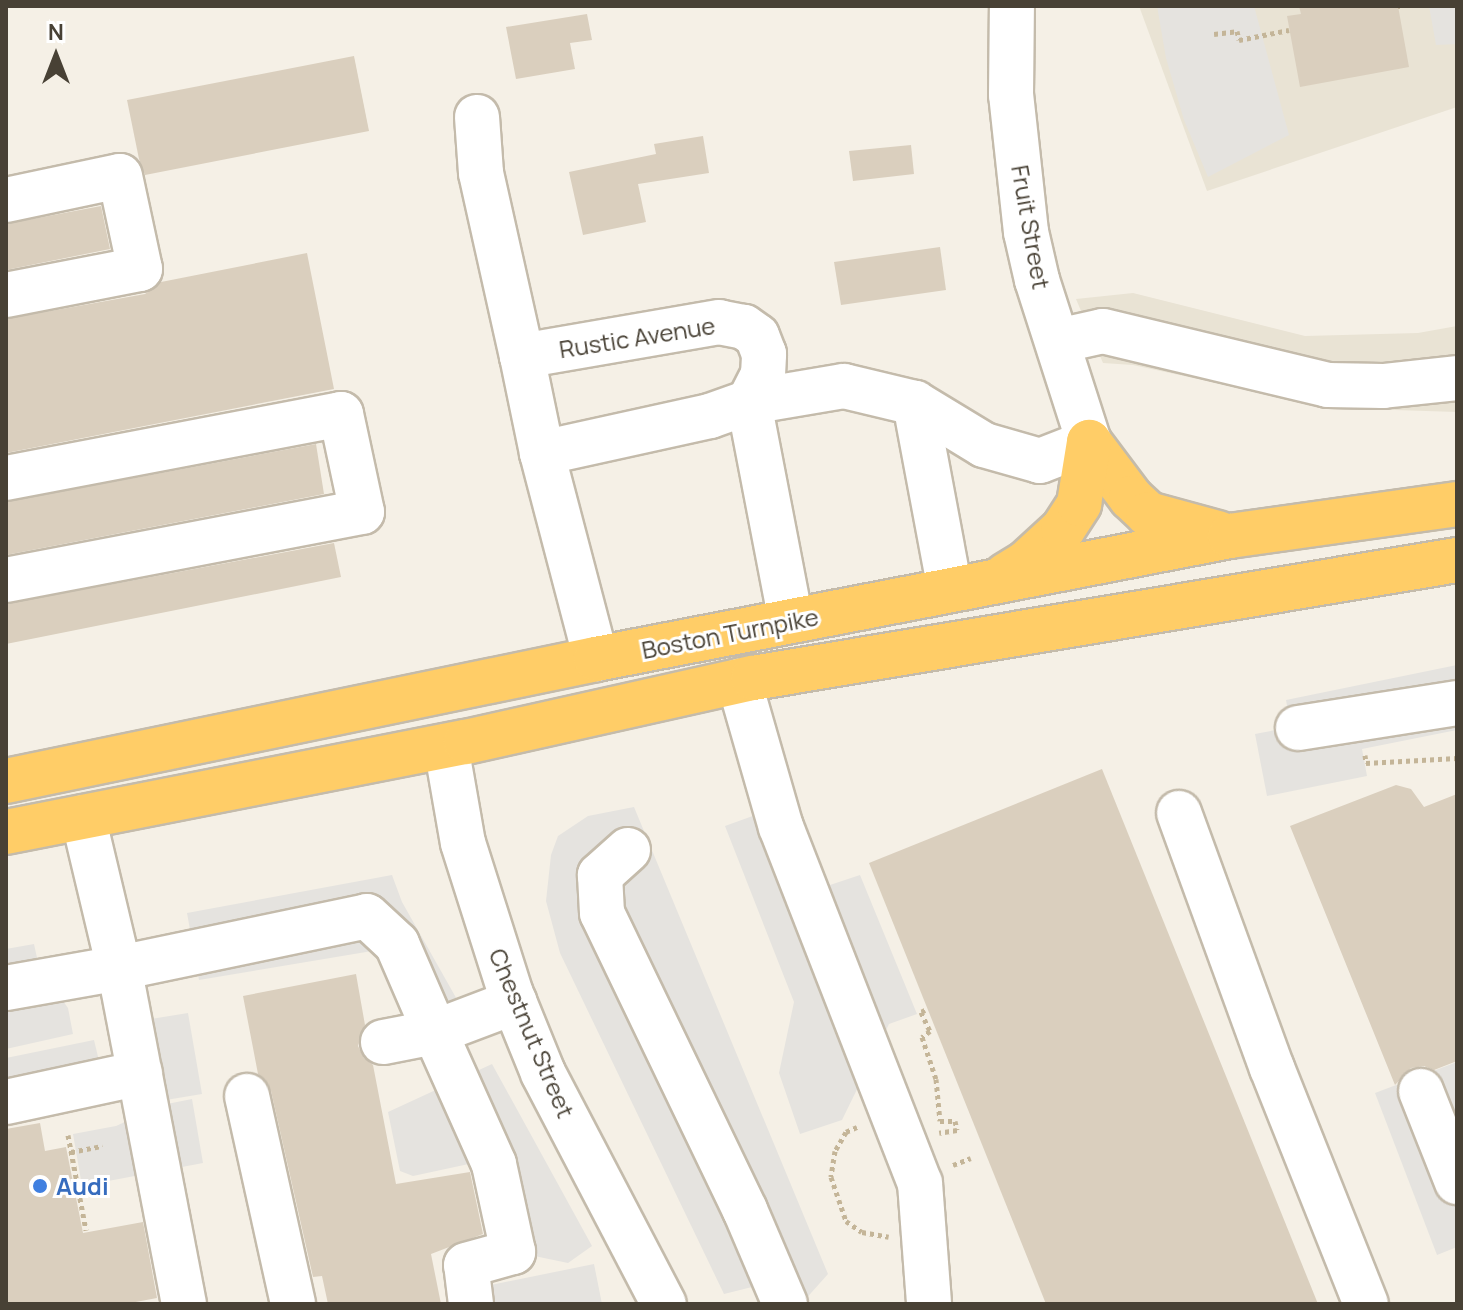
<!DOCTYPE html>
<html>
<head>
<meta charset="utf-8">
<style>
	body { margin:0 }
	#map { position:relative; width:1463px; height:1310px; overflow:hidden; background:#f5f0e6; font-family:Manrope,sans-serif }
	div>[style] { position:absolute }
	.residential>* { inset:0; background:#e9e3d4 }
	.parking>* { inset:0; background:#e5e3df }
	.building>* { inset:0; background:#dacfbe }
	.path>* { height:5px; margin-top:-2.5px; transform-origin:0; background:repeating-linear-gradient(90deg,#c4b598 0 4px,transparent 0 8px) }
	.roads { filter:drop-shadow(2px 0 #c4bbab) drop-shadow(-2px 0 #c4bbab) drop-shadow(0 2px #c4bbab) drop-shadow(0 -2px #c4bbab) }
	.minor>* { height:44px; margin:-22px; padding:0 22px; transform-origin:22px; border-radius:22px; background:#fff }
	.highway>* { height:44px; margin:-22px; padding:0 22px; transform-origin:22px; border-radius:22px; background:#ffcd67 }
	.dots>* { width:22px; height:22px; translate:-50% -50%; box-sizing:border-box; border:4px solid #fff; border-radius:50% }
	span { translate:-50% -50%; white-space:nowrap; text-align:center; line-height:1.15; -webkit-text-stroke:6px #fff; paint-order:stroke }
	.street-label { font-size:24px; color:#484135 }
	.shop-label { font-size:24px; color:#366cbe; font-weight:700 }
	.left { translate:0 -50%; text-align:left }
	.frame { position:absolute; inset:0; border:8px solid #484135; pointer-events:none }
	.north { position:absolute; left:16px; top:16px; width:80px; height:80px; -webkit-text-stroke:6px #fff; paint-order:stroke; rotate:0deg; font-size:22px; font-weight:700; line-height:32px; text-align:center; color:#484135 }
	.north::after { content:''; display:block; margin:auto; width:28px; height:36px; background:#484135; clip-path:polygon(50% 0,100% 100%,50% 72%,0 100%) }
</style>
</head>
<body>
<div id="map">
	<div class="residential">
		<i style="clip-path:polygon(1139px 6px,1457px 6px,1457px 107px,1207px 191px)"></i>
		<i style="clip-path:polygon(1133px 293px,1305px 336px,1418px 333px,1457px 326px,1457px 412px,1395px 410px,1272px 395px,1133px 365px,1103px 363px,1076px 299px)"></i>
	</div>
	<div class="parking">
		<i style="clip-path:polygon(1157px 6px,1254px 6px,1289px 135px,1208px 177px,1184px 120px,1166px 58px)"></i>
		<i style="clip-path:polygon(1429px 6px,1457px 6px,1457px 44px,1436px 45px)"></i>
		<i style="clip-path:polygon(1457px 665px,1457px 730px,1362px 749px,1367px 776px,1267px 796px,1255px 734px,1291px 727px,1286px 700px)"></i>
		<i style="clip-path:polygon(634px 807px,828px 1274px,803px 1302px,756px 1286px,724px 1294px,560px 953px,546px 901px,551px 855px,558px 836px,588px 816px)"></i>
		<i style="clip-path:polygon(761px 813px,830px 885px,860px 875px,917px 1014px,889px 1024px,842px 1120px,800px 1134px,779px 1073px,794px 1002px,725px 826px)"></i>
		<i style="clip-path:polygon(392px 875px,402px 902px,459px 1003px,435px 998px,372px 951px,199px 980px,187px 913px)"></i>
		<i style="clip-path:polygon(34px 944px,39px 967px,68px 1008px,73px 1034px,6px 1049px,6px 949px)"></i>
		<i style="clip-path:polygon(188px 1013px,202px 1094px,160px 1101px,151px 1019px)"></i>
		<i style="clip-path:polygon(94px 1040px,101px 1069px,6px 1089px,6px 1058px)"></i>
		<i style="clip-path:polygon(1457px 1062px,1457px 1247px,1437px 1255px,1375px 1093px)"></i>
		<i style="clip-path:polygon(492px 1064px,592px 1246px,568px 1263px,491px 1247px,478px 1162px,413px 1176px,400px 1171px,388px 1112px)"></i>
		<i style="clip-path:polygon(192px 1099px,203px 1163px,82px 1186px,73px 1134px,116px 1126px,162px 1105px)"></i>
		<i style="clip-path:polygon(594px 1264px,602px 1304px,489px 1304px,486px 1286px)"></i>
	</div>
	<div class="building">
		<i style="clip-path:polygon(1299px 6px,1398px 6px,1409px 67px,1300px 87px,1287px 16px,1301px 14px)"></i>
		<i style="clip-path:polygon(587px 14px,592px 40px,570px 43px,575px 69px,516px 79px,506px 27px)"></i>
		<i style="clip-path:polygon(354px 56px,369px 131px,145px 175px,139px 159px,127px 100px)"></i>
		<i style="clip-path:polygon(703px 136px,709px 173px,638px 184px,646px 222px,583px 235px,569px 172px,656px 154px,654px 144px)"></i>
		<i style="clip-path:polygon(911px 145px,914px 174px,853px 181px,849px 151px)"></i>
		<i style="clip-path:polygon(101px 206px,110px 249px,6px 270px,6px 224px)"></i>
		<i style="clip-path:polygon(940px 247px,946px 290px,841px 305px,834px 262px)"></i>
		<i style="clip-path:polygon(307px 253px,334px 389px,6px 453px,6px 319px,145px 294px,161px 282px)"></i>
		<i style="clip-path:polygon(316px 444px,324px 494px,6px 555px,6px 502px)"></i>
		<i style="clip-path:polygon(334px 543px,341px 577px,6px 644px,6px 604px)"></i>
		<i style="clip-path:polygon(1102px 769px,1318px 1304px,1046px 1304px,869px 863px)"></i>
		<i style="clip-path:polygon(1396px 785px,1411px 789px,1424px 807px,1457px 794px,1457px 1061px,1434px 1070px,1424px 1066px,1411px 1068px,1395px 1085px,1290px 826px)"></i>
		<i style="clip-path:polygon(356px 974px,365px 1025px,358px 1046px,364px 1058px,373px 1065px,396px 1184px,470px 1172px,483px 1234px,431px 1254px,441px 1304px,328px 1304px,322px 1276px,313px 1277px,271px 1091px,258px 1074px,243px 996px)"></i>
		<i style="clip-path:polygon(40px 1123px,45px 1151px,66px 1147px,83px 1233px,143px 1222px,157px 1298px,125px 1304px,6px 1304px,6px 1129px)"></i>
	</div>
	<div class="path">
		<i style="left:1398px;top:6px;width:2px"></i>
		<i style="left:1214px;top:34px;width:23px;rotate:-7deg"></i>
		<i style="left:1237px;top:31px;width:9px;rotate:77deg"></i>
		<i style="left:1239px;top:40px;width:51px;rotate:-11.3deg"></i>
		<i style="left:1365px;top:755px;width:8px;rotate:83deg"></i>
		<i style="left:1366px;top:763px;width:91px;rotate:-3.1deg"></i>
		<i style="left:925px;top:1010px;width:4px;rotate:153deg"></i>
		<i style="left:921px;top:1012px;width:21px;rotate:65deg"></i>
		<i style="left:930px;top:1031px;width:10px;rotate:143deg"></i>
		<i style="left:922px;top:1037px;width:44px;rotate:71.6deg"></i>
		<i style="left:936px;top:1079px;width:42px;rotate:84.6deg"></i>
		<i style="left:940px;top:1121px;width:15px"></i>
		<i style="left:955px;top:1121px;width:9px;rotate:77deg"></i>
		<i style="left:957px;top:1130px;width:18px;rotate:171deg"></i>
		<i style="left:857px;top:1127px;width:12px;rotate:156deg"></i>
		<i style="left:846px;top:1132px;width:22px;rotate:120deg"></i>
		<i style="left:835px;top:1151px;width:26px;rotate:99deg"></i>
		<i style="left:831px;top:1177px;width:46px;rotate:71.2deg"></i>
		<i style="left:846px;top:1221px;width:19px;rotate:35deg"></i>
		<i style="left:862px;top:1232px;width:27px;rotate:10deg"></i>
		<i style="left:68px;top:1135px;width:97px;rotate:79.3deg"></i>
		<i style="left:71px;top:1152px;width:32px;rotate:-11deg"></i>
		<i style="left:953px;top:1165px;width:19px;rotate:-21deg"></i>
	</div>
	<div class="roads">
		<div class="minor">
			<i style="left:477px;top:117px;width:56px;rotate:85.9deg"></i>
			<i style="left:481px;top:173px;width:188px;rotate:77.4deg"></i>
			<i style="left:6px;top:200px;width:116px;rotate:-11.9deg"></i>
			<i style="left:120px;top:176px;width:95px;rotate:77.9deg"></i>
			<i style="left:140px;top:269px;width:136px;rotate:169deg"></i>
			<i style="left:1058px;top:341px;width:46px;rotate:-12.5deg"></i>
			<i style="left:1103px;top:331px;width:231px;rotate:13.5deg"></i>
			<i style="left:1328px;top:385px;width:55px;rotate:1deg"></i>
			<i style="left:1383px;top:386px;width:74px;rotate:-6.2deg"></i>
			<i style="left:915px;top:403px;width:81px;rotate:31.3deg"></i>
			<i style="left:984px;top:445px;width:58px;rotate:15.9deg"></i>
			<i style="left:1040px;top:461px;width:53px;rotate:-21.2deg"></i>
			<i style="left:1089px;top:442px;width:170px;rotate:-107.8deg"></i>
			<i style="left:1037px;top:280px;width:49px;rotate:-102.9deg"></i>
			<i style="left:1026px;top:232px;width:138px;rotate:-96.2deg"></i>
			<i style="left:1011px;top:95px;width:89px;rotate:-89.4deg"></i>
			<i style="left:542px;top:453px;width:172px;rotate:-12.4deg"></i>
			<i style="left:710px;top:416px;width:41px;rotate:-19.7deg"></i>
			<i style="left:749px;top:402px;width:30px;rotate:-63deg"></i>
			<i style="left:763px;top:375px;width:21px;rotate:-87deg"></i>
			<i style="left:764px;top:354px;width:19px;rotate:-111deg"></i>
			<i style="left:757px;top:336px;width:16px;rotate:-145deg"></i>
			<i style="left:744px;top:327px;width:25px;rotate:-169deg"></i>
			<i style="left:719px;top:322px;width:200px;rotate:170.2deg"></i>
			<i style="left:522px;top:356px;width:99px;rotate:78.3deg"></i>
			<i style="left:542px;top:453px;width:213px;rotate:75.3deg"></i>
			<i style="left:6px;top:478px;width:341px;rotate:-10.8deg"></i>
			<i style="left:341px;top:414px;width:100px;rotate:77.9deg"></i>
			<i style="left:362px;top:512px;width:362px;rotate:169.2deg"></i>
			<i style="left:791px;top:621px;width:223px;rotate:-100.9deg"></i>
			<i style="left:749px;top:402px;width:96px;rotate:-9.6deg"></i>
			<i style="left:844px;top:386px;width:73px;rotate:13.5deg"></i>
			<i style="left:915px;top:403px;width:190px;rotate:79.4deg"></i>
			<i style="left:739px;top:681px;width:152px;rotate:74deg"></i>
			<i style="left:781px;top:827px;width:382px;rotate:68.7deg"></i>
			<i style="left:920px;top:1183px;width:121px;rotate:85.7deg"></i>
			<i style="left:1298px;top:728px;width:161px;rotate:-8.9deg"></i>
			<i style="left:446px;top:746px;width:98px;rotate:80.1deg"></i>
			<i style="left:463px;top:843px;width:158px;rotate:72.4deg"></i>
			<i style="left:511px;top:994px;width:85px;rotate:67.9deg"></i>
			<i style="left:543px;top:1073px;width:261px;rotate:62.4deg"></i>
			<i style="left:1179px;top:813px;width:271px;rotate:70deg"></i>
			<i style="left:1272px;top:1068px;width:254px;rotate:68.3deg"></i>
			<i style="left:628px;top:850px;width:38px;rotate:138deg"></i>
			<i style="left:600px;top:875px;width:38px;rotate:87deg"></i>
			<i style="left:602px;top:913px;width:330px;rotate:64.3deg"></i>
			<i style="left:745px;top:1210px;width:102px;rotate:66.9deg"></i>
			<i style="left:6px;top:988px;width:115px;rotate:-10deg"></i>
			<i style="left:119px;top:968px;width:155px;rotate:-103.4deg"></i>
			<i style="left:1421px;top:1091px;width:98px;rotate:68.4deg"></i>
			<i style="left:247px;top:1096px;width:213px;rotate:77.5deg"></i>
			<i style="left:6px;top:1102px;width:137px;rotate:-12.2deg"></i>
			<i style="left:184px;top:1304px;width:342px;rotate:-100.9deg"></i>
			<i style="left:119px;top:968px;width:253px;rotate:-11.8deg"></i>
			<i style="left:367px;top:916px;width:41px;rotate:43deg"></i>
			<i style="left:397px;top:944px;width:96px;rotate:66.6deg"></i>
			<i style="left:435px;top:1032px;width:53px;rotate:169.1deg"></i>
			<i style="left:471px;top:1304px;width:39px;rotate:-97deg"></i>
			<i style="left:466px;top:1265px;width:49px;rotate:-15.5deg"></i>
			<i style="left:513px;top:1252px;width:90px;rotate:-102.2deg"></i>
			<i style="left:494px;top:1164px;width:145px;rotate:-114.1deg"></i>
			<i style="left:435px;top:1032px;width:85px;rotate:-20.8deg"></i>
		</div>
		<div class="highway">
			<i style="left:1089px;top:442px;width:70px;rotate:53.1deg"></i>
			<i style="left:1131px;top:498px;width:23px;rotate:43deg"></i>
			<i style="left:1148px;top:514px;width:73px;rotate:15.2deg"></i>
			<i style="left:1006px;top:575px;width:23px;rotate:-31deg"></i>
			<i style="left:1026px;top:563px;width:50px;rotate:-42.6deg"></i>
			<i style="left:1063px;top:529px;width:30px;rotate:-57deg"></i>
			<i style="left:1079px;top:504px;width:63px;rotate:-80.8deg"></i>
			<i style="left:6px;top:781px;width:602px;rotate:-11.68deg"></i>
			<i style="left:596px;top:659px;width:646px;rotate:-10.98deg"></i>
			<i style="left:1230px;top:536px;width:229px;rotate:-8deg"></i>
			<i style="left:6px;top:832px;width:469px;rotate:-11.1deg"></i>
			<i style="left:466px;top:742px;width:294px;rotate:-12.6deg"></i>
			<i style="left:753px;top:678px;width:714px;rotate:-9.52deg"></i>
		</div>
	</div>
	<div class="dots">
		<i style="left:40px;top:1186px;background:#3f7fe0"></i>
	</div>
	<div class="street-label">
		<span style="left:1031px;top:227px;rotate:80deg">Fruit Street</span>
		<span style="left:637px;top:337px;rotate:-9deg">Rustic Avenue</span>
		<span style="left:730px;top:633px;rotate:-11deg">Boston Turnpike</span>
		<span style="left:532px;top:1033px;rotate:67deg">Chestnut Street</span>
	</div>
	<div class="shop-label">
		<span class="left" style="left:56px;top:1186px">Audi</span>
	</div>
	<div class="frame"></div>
	<div class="north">N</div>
</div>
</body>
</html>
